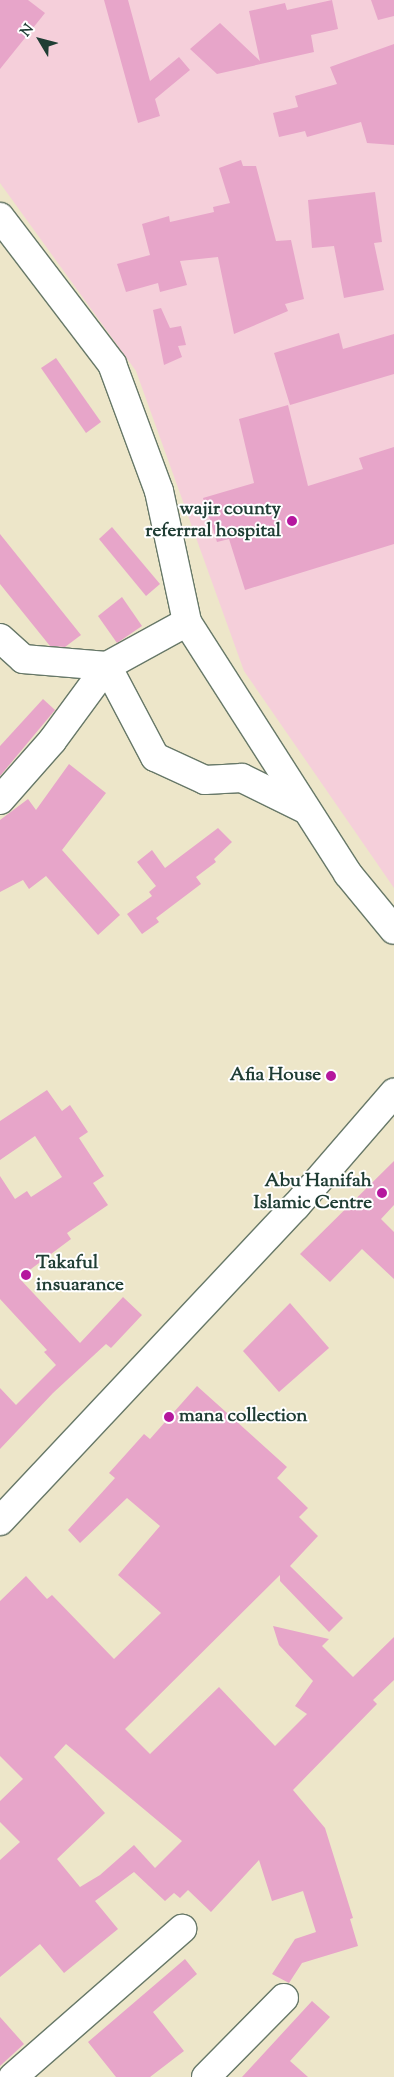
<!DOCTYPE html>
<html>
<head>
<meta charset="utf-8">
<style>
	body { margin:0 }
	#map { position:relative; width:394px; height:2077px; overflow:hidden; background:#ede6c9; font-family:"Sorts Mill Goudy",serif }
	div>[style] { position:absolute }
	.built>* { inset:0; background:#f5cfda }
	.building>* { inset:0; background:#e7a5c9 }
	.roads { filter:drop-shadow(1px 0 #677868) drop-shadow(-1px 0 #677868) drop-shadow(0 1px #677868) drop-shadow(0 -1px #677868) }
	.minor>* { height:28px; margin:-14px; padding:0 14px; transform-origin:14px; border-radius:14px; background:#fff }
	.tertiary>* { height:28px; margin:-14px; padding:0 14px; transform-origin:14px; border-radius:14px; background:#fff }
	.dots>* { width:14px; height:14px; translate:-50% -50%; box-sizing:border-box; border:2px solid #fff; border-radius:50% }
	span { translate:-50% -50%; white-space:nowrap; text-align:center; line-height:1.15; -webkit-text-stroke:4px #fff; paint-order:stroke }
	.poi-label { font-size:19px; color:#1f3d34; font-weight:700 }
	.right { translate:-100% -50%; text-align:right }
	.left { translate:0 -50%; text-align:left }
	.north { position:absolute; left:15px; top:15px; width:50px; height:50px; -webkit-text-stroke:4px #fff; paint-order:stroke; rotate:307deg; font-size:14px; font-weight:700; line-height:20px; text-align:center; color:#1f3d34 }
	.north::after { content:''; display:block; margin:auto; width:18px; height:22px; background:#1f3d34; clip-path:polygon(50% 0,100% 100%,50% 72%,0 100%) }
</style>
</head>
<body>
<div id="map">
	<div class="built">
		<i style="clip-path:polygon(0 0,394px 0,394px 888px,244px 671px,136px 371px,0 183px)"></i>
	</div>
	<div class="building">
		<i style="clip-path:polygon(0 0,28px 0,45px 13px,0 69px)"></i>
		<i style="clip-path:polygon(104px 0,128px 0,150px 81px,179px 57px,190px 70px,155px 99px,160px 116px,138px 123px)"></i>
		<i style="clip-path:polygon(332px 0,338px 29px,311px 35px,314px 52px,217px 74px,190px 49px,220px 23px,260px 61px,249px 11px,285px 3px,287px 10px)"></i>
		<i style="clip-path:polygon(371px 0,394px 0,394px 16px,378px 20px)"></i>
		<i style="clip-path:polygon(394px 44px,394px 145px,367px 143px,361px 122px,307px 137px,305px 131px,279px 137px,273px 113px,298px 107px,295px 96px,337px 84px,330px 67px)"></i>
		<i style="clip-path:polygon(241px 160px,243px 166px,256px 166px,276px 241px,291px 240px,304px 299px,285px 304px,288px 311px,234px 334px,218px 257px,180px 261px,187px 285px,160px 292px,158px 283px,126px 292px,117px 264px,150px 255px,142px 224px,169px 216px,170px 222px,214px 212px,213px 207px,230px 203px,219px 168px)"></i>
		<i style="clip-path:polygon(375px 192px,382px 242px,374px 243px,384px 290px,344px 298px,334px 246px,312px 248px,308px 200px)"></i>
		<i style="clip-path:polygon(161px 308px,170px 328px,181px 326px,186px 345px,178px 346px,182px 357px,164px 365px,153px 310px)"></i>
		<i style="clip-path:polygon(339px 333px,343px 349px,394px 334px,394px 374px,290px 405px,274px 353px)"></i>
		<i style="clip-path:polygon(56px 358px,101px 422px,86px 433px,41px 368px)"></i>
		<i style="clip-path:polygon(288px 405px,308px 486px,363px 469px,359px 458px,394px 447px,394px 544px,245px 590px,229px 539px,217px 542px,203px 498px,254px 483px,239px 419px)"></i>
		<i style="clip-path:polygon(112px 527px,160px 584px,146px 596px,99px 539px)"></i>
		<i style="clip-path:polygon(0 534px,81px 635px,65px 647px,50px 646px,0 584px)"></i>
		<i style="clip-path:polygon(122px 597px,142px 626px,117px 643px,98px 616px)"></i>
		<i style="clip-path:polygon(43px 699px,55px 710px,0 776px,0 746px)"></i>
		<i style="clip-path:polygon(69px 764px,106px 793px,62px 850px,120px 915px,98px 935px,46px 876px,29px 889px,23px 880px,0 892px,0 820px,28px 799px,36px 810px)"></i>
		<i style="clip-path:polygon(218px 828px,232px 842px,214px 859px,216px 862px,196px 877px,201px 884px,156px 918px,159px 922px,142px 934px,127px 914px,152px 896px,149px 892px,156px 886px,137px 862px,152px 850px,165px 868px)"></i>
		<i style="clip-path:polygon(47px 1090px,62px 1111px,70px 1105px,88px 1132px,79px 1138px,104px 1176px,93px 1183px,108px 1205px,67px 1233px,71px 1239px,19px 1278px,80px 1343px,123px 1297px,142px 1315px,111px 1348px,106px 1344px,53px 1393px,0 1449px,0 1388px,16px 1405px,56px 1365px,44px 1352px,47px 1350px,0 1299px,0 1176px,15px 1199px,27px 1191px,31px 1197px,62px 1177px,35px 1136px,0 1160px,0 1121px)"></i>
		<i style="clip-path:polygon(394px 1161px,394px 1205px,381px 1219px,394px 1232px,394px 1279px,362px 1249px,330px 1282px,300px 1254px)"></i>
		<i style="clip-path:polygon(290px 1303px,329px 1348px,279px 1392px,243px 1351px)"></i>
		<i style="clip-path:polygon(evenodd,197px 1386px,287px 1467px,277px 1478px,308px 1508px,299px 1517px,318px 1536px,290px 1566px,343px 1618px,329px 1632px,280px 1581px,280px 1575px,125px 1729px,150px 1754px,219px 1687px,275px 1746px,307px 1714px,295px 1706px,313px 1681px,279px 1645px,273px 1626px,329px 1639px,322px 1646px,353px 1677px,394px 1637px,394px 1680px,373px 1700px,377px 1704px,293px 1790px,325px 1828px,353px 1918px,350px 1919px,358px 1946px,302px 1963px,289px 1983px,272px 1974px,295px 1939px,316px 1932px,303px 1891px,272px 1901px,259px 1860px,211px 1912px,188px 1890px,180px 1898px,174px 1893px,165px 1901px,134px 1872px,95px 1901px,118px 1929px,64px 1973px,40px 1944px,0 1977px,0 1860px,20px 1842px,0 1822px,0 1801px,23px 1779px,0 1756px,0 1601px,26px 1576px,47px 1599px,52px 1595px,114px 1659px,161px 1613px,118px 1575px,160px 1526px,127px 1498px,80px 1543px,68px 1530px,115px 1478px,109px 1473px,144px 1434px,150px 1439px,197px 1386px,66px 1744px,182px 1841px,155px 1868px,134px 1845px,100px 1875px,80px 1887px,57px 1859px,105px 1813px,54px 1757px,66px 1744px)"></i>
		<i style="clip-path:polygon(185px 1959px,197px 1974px,153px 2012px,184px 2051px,150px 2077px,116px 2077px,88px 2042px)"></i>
		<i style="clip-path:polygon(312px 2001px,330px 2017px,290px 2061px,308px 2077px,242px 2077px)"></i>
		<i style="clip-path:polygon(0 2017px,24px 2044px,0 2066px)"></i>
	</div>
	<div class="roads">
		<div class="minor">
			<i style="left:0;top:217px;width:185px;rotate:52.7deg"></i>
			<i style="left:112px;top:364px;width:135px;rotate:69.7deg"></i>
			<i style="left:159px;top:491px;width:134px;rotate:77.9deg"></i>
			<i style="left:187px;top:622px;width:299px;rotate:57.4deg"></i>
			<i style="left:348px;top:874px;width:72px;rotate:50.6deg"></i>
			<i style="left:0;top:638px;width:31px;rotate:42deg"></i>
			<i style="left:23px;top:659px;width:84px;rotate:4.8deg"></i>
			<i style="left:107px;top:666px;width:103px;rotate:62.2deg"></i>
			<i style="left:155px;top:757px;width:55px;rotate:24.7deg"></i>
			<i style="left:205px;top:780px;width:37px;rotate:-3deg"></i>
			<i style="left:242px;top:778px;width:70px;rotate:26.2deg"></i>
			<i style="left:0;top:800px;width:79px;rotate:-48.6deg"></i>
			<i style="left:52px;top:741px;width:93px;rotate:-53.7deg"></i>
			<i style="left:107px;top:666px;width:91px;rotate:-28.8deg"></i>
			<i style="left:13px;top:2077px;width:225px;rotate:-41.2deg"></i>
			<i style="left:206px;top:2077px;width:111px;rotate:-45.4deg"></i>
		</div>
		<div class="tertiary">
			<i style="left:0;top:1521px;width:432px;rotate:-46.8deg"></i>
			<i style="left:296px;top:1206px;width:150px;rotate:-49.1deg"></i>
		</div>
	</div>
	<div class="dots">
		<i style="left:292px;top:521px;background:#b5179e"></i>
		<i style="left:331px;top:1076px;background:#b5179e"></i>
		<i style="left:382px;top:1193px;background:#b5179e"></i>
		<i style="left:26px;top:1275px;background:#b5179e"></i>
		<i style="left:169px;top:1417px;background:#b5179e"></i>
	</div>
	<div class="poi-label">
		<span class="right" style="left:281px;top:521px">wajir county<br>referrral hospital</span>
		<span class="right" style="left:321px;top:1076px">Afia House</span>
		<span class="right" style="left:372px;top:1193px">Abu Hanifah<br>Islamic Centre</span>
		<span class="left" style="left:36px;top:1275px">Takaful<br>insuarance</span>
		<span class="left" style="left:179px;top:1417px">mana collection</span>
	</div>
	<div class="north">N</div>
</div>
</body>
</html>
